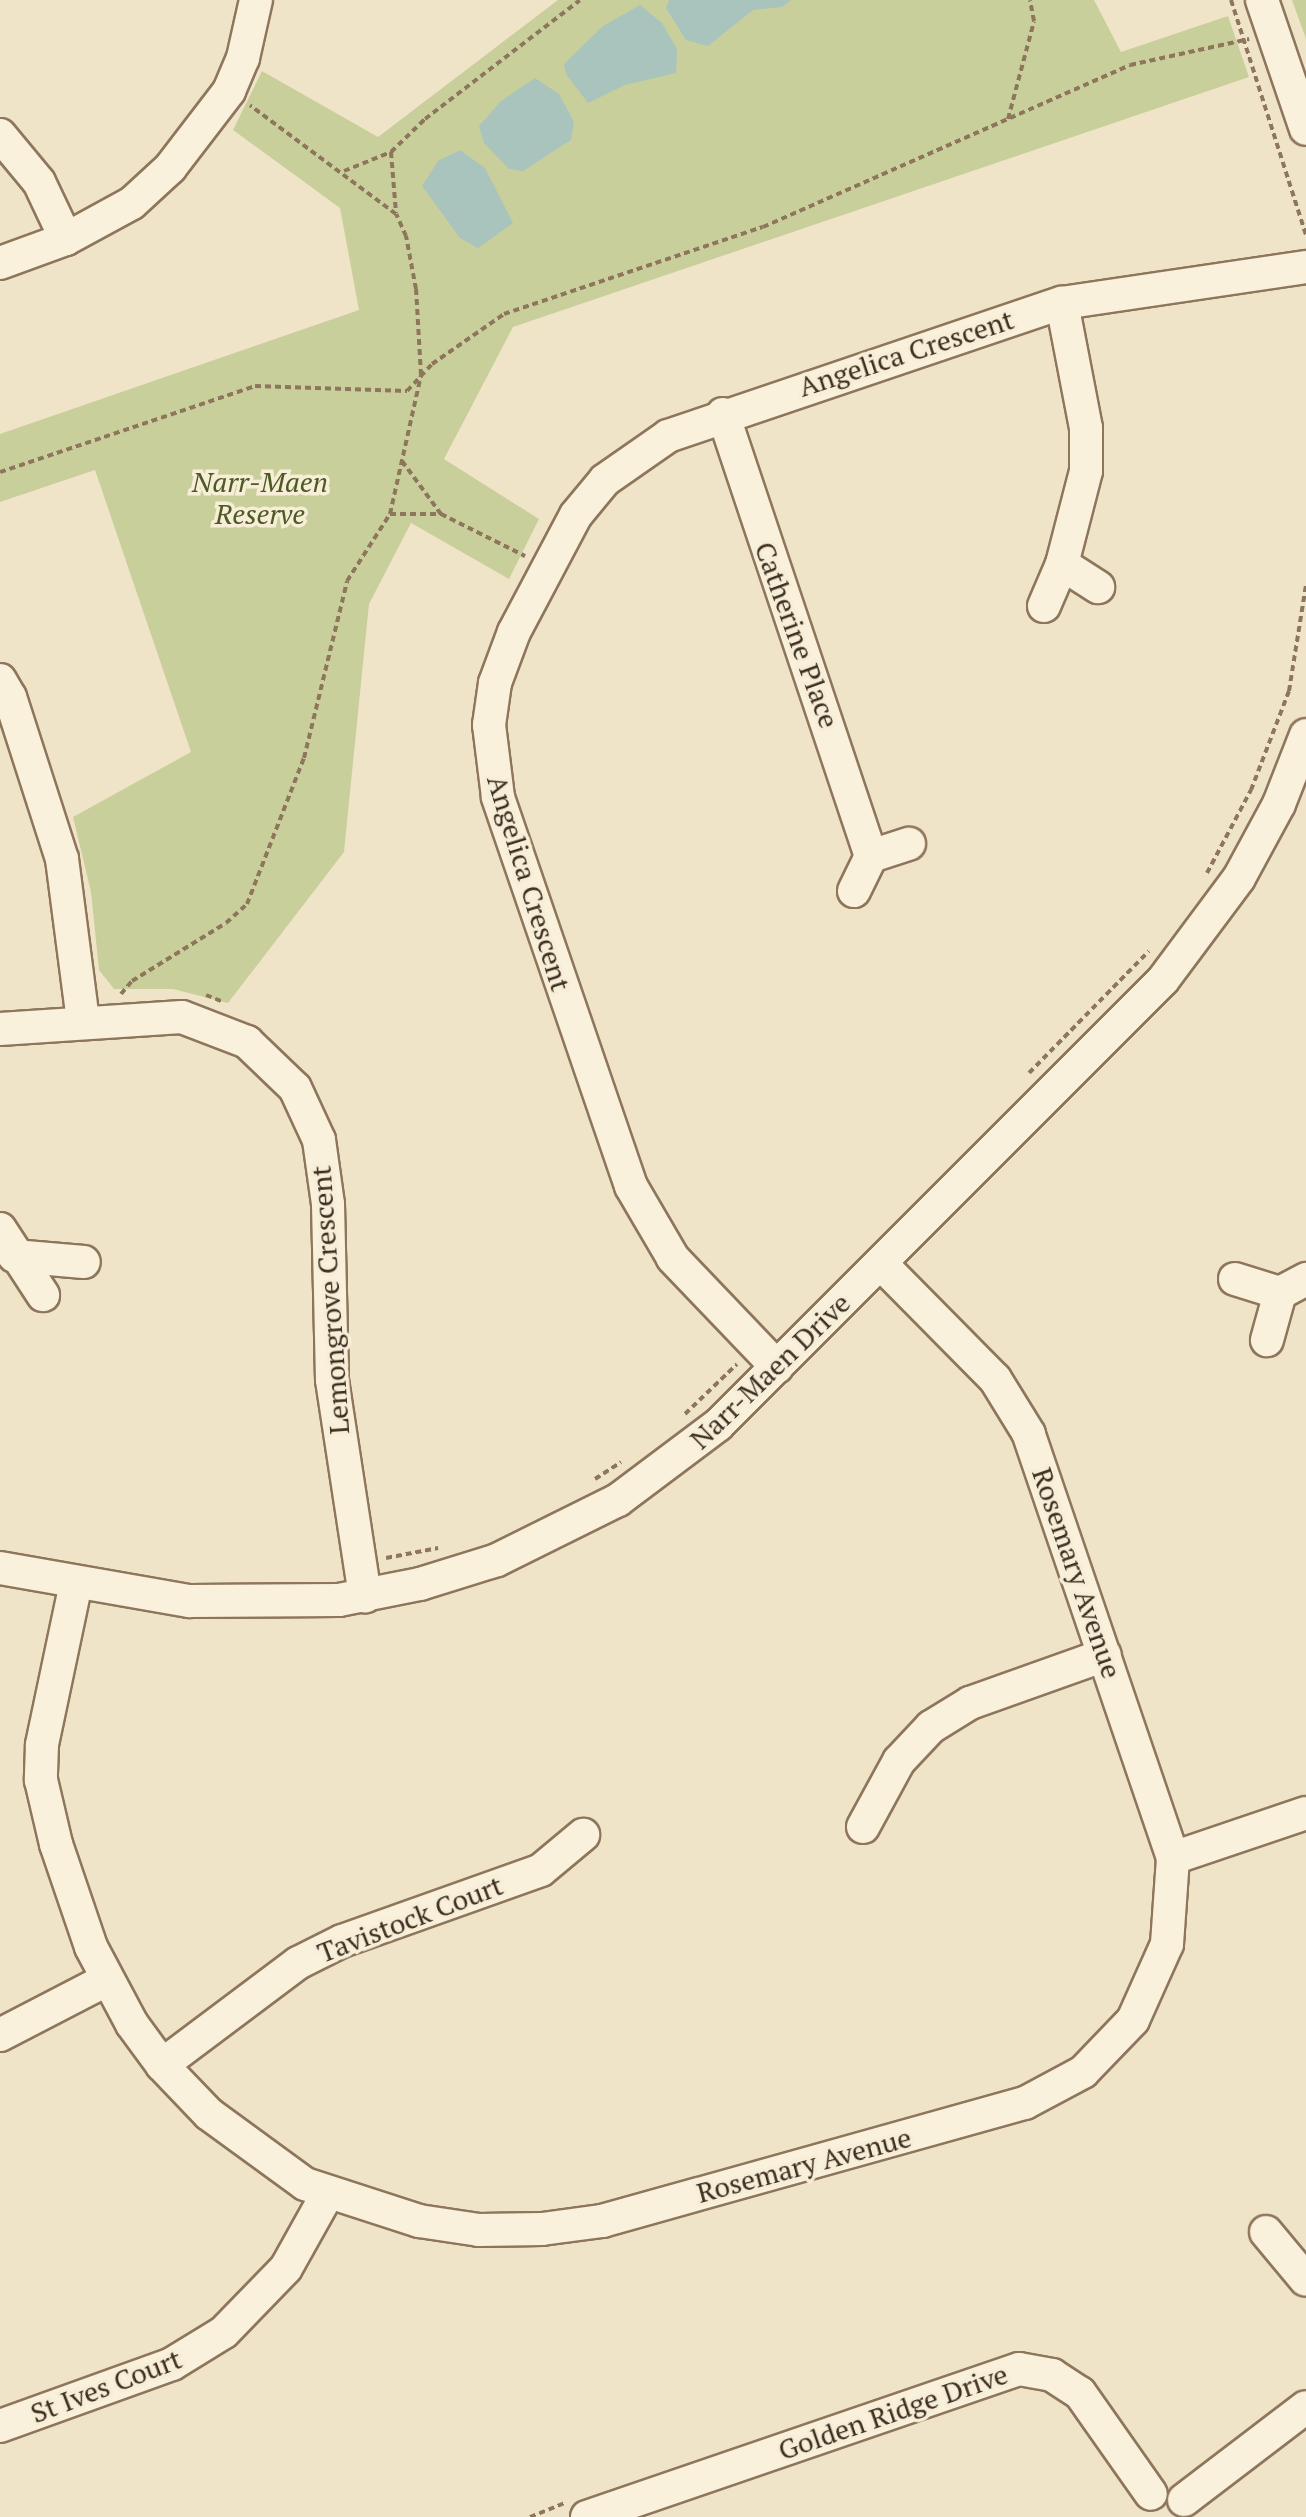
<!DOCTYPE html>
<html>
<head>
<meta charset="utf-8">
<style>
	body { margin:0 }
	#map { position:relative; width:1306px; height:2517px; overflow:hidden; background:#f0e4c8; font-family:"PT Serif",serif }
	div>[style] { position:absolute }
	.green>* { inset:0; background:#c9cf9b }
	.water>* { inset:0; background:#a9c4bc }
	.path>* { height:4px; margin-top:-2px; transform-origin:0; background:repeating-linear-gradient(90deg,#8d765c 0 6px,transparent 0 10px) }
	.roads { filter:drop-shadow(2px 0 #8d765c) drop-shadow(-2px 0 #8d765c) drop-shadow(0 2px #8d765c) drop-shadow(0 -2px #8d765c) }
	.minor>* { height:32px; margin:-16px; padding:0 16px; transform-origin:16px; border-radius:16px; background:#faf1dc }
	span { translate:-50% -50%; white-space:nowrap; text-align:center; line-height:1.15; -webkit-text-stroke:7px #f7eed8; paint-order:stroke }
	.street-label { font-size:28px; color:#3d2e20 }
	.park-label { font-size:28px; color:#4d5a26; font-style:italic }
</style>
</head>
<body>
<div id="map">
	<div class="green">
		<i style="clip-path:polygon(558px 0,1094px 0,1121px 52px,1228px 16px,1249px 77px,513px 327px,444px 459px,539px 519px,509px 579px,411px 523px,369px 604px,344px 852px,228px 1003px,173px 989px,114px 989px,99px 970px,91px 892px,73px 817px,191px 752px,95px 470px,0 502px,0 434px,359px 310px,340px 208px,233px 130px,262px 71px,378px 137px)"></i>
		<i style="clip-path:polygon(1292px 0,1306px 0,1306px 39px)"></i>
	</div>
	<div class="water">
		<i style="clip-path:polygon(669px 0,791px 0,782px 7px,753px 10px,708px 46px,686px 40px,666px 8px)"></i>
		<i style="clip-path:polygon(640px 5px,662px 23px,677px 49px,676px 73px,625px 85px,588px 103px,566px 74px,564px 64px,603px 26px)"></i>
		<i style="clip-path:polygon(535px 78px,559px 94px,574px 122px,571px 140px,523px 171px,509px 169px,484px 143px,479px 126px,501px 101px)"></i>
		<i style="clip-path:polygon(460px 150px,485px 168px,513px 223px,478px 248px,460px 238px,422px 186px,438px 161px)"></i>
	</div>
	<div class="path">
		<i style="left:1231px;top:0;width:247px;rotate:72.3deg"></i>
		<i style="left:1008px;top:119px;width:101px;rotate:-75.1deg"></i>
		<i style="left:1034px;top:21px;width:21px;rotate:-101deg"></i>
		<i style="left:391px;top:152px;width:61px;rotate:85.3deg"></i>
		<i style="left:344px;top:171px;width:51px;rotate:-22deg"></i>
		<i style="left:391px;top:152px;width:47px;rotate:-44.1deg"></i>
		<i style="left:425px;top:119px;width:195px;rotate:-37.5deg"></i>
		<i style="left:402px;top:461px;width:66px;rotate:53.7deg"></i>
		<i style="left:0;top:472px;width:269px;rotate:-18.6deg"></i>
		<i style="left:255px;top:386px;width:152px;rotate:1.9deg"></i>
		<i style="left:407px;top:391px;width:37px;rotate:-47deg"></i>
		<i style="left:432px;top:364px;width:88px;rotate:-34.8deg"></i>
		<i style="left:504px;top:314px;width:273px;rotate:-18.6deg"></i>
		<i style="left:763px;top:227px;width:401px;rotate:-23.8deg"></i>
		<i style="left:1130px;top:65px;width:122px;rotate:-12.3deg"></i>
		<i style="left:390px;top:514px;width:51px"></i>
		<i style="left:441px;top:514px;width:94px;rotate:26.6deg"></i>
		<i style="left:1207px;top:873px;width:94px;rotate:-62.1deg"></i>
		<i style="left:1251px;top:790px;width:106px;rotate:-69deg"></i>
		<i style="left:1289px;top:691px;width:107px;rotate:-80.9deg"></i>
		<i style="left:121px;top:994px;width:17px;rotate:-50deg"></i>
		<i style="left:132px;top:981px;width:110px;rotate:-31.7deg"></i>
		<i style="left:226px;top:923px;width:28px;rotate:-42deg"></i>
		<i style="left:247px;top:904px;width:157px;rotate:-68.7deg"></i>
		<i style="left:304px;top:758px;width:182px;rotate:-76.3deg"></i>
		<i style="left:347px;top:581px;width:80px;rotate:-57.3deg"></i>
		<i style="left:390px;top:514px;width:142px;rotate:-77.4deg"></i>
		<i style="left:421px;top:375px;width:86px;rotate:-93.3deg"></i>
		<i style="left:416px;top:289px;width:54px;rotate:-100.7deg"></i>
		<i style="left:406px;top:236px;width:24px;rotate:-114deg"></i>
		<i style="left:396px;top:214px;width:182px;rotate:-143.3deg"></i>
		<i style="left:206px;top:995px;width:18px;rotate:22deg"></i>
		<i style="left:1029px;top:1073px;width:171px;rotate:-45.5deg"></i>
		<i style="left:685px;top:1414px;width:72px;rotate:-43.9deg"></i>
		<i style="left:595px;top:1479px;width:31px;rotate:-33deg"></i>
		<i style="left:386px;top:1558px;width:53px;rotate:-10.9deg"></i>
		<i style="left:530px;top:2517px;width:38px;rotate:-22deg"></i>
	</div>
	<div class="roads">
		<div class="minor">
			<i style="left:1262px;top:0;width:136px;rotate:71.2deg"></i>
			<i style="left:0;top:135px;width:61px;rotate:50.3deg"></i>
			<i style="left:39px;top:182px;width:63px;rotate:64.7deg"></i>
			<i style="left:0;top:263px;width:70px;rotate:-20deg"></i>
			<i style="left:66px;top:239px;width:75px;rotate:-28.6deg"></i>
			<i style="left:132px;top:203px;width:52px;rotate:-42.6deg"></i>
			<i style="left:170px;top:168px;width:97px;rotate:-52.5deg"></i>
			<i style="left:229px;top:91px;width:36px;rotate:-67deg"></i>
			<i style="left:243px;top:58px;width:59px;rotate:-77.4deg"></i>
			<i style="left:723px;top:414px;width:466px;rotate:71.5deg"></i>
			<i style="left:1062px;top:564px;width:43px;rotate:32.6deg"></i>
			<i style="left:1044px;top:606px;width:46px;rotate:-66.8deg"></i>
			<i style="left:1062px;top:564px;width:96px;rotate:-75.5deg"></i>
			<i style="left:1086px;top:471px;width:43px;rotate:-90deg"></i>
			<i style="left:1086px;top:428px;width:127px;rotate:-100.9deg"></i>
			<i style="left:0;top:680px;width:20px;rotate:60deg"></i>
			<i style="left:10px;top:697px;width:170px;rotate:72.2deg"></i>
			<i style="left:62px;top:859px;width:163px;rotate:82.6deg"></i>
			<i style="left:854px;top:891px;width:39px;rotate:-64deg"></i>
			<i style="left:871px;top:856px;width:40px;rotate:-18deg"></i>
			<i style="left:0;top:1029px;width:182px;rotate:-3.8deg"></i>
			<i style="left:182px;top:1017px;width:70px;rotate:21deg"></i>
			<i style="left:247px;top:1042px;width:66px;rotate:43.8deg"></i>
			<i style="left:295px;top:1088px;width:57px;rotate:65.2deg"></i>
			<i style="left:319px;top:1140px;width:65px;rotate:82deg"></i>
			<i style="left:328px;top:1204px;width:176px;rotate:88.7deg"></i>
			<i style="left:332px;top:1380px;width:219px;rotate:81.3deg"></i>
			<i style="left:0;top:1229px;width:79px;rotate:56.9deg"></i>
			<i style="left:14px;top:1256px;width:70px;rotate:4.9deg"></i>
			<i style="left:1235px;top:1279px;width:47px;rotate:17.3deg"></i>
			<i style="left:1280px;top:1293px;width:49px;rotate:105.5deg"></i>
			<i style="left:1280px;top:1293px;width:30px;rotate:-28deg"></i>
			<i style="left:777px;top:1367px;width:151px;rotate:-133.7deg"></i>
			<i style="left:673px;top:1258px;width:83px;rotate:-120.3deg"></i>
			<i style="left:631px;top:1186px;width:411px;rotate:-108.9deg"></i>
			<i style="left:498px;top:797px;width:73px;rotate:-97.1deg"></i>
			<i style="left:489px;top:725px;width:42px;rotate:-81.9deg"></i>
			<i style="left:495px;top:683px;width:54px;rotate:-69.6deg"></i>
			<i style="left:514px;top:632px;width:132px;rotate:-62.1deg"></i>
			<i style="left:576px;top:515px;width:45px;rotate:-50.4deg"></i>
			<i style="left:605px;top:480px;width:77px;rotate:-34.9deg"></i>
			<i style="left:668px;top:436px;width:416px;rotate:-18.7deg"></i>
			<i style="left:1062px;top:303px;width:247px;rotate:-8.4deg"></i>
			<i style="left:0;top:1568px;width:193px;rotate:9.9deg"></i>
			<i style="left:190px;top:1601px;width:149px;rotate:-0.4deg"></i>
			<i style="left:339px;top:1600px;width:83px;rotate:-11.2deg"></i>
			<i style="left:420px;top:1584px;width:81px;rotate:-17.3deg"></i>
			<i style="left:497px;top:1560px;width:135px;rotate:-26.4deg"></i>
			<i style="left:618px;top:1500px;width:125px;rotate:-36.9deg"></i>
			<i style="left:718px;top:1425px;width:629px;rotate:-45deg"></i>
			<i style="left:1163px;top:980px;width:127px;rotate:-53.3deg"></i>
			<i style="left:1239px;top:878px;width:84px;rotate:-61.6deg"></i>
			<i style="left:1279px;top:804px;width:74px;rotate:-68.6deg"></i>
			<i style="left:76px;top:1583px;width:166px;rotate:101.9deg"></i>
			<i style="left:42px;top:1745px;width:35px;rotate:92deg"></i>
			<i style="left:41px;top:1780px;width:66px;rotate:76.8deg"></i>
			<i style="left:56px;top:1844px;width:109px;rotate:71.2deg"></i>
			<i style="left:91px;top:1947px;width:87px;rotate:62deg"></i>
			<i style="left:132px;top:2024px;width:51px;rotate:53.8deg"></i>
			<i style="left:162px;top:2065px;width:68px;rotate:46.2deg"></i>
			<i style="left:209px;top:2114px;width:119px;rotate:36.1deg"></i>
			<i style="left:305px;top:2184px;width:120px;rotate:18deg"></i>
			<i style="left:419px;top:2221px;width:61px;rotate:8.5deg"></i>
			<i style="left:479px;top:2230px;width:63px;rotate:-0.9deg"></i>
			<i style="left:542px;top:2229px;width:61px;rotate:-7.6deg"></i>
			<i style="left:602px;top:2221px;width:439px;rotate:-15.6deg"></i>
			<i style="left:1025px;top:2103px;width:66px;rotate:-28.1deg"></i>
			<i style="left:1083px;top:2072px;width:72px;rotate:-46.1deg"></i>
			<i style="left:1133px;top:2020px;width:83px;rotate:-65.9deg"></i>
			<i style="left:1167px;top:1944px;width:86px;rotate:-86deg"></i>
			<i style="left:1173px;top:1858px;width:448px;rotate:-108.8deg"></i>
			<i style="left:1029px;top:1434px;width:65px;rotate:-121.7deg"></i>
			<i style="left:995px;top:1379px;width:162px;rotate:-134.7deg"></i>
			<i style="left:863px;top:1827px;width:75px;rotate:-61.4deg"></i>
			<i style="left:899px;top:1761px;width:47px;rotate:-46.7deg"></i>
			<i style="left:931px;top:1727px;width:46px;rotate:-31.6deg"></i>
			<i style="left:970px;top:1703px;width:143px;rotate:-19.6deg"></i>
			<i style="left:1173px;top:1858px;width:140px;rotate:-18.7deg"></i>
			<i style="left:0;top:2035px;width:119px;rotate:-27.4deg"></i>
			<i style="left:162px;top:2065px;width:170px;rotate:-36.9deg"></i>
			<i style="left:298px;top:1963px;width:49px;rotate:-26.6deg"></i>
			<i style="left:342px;top:1941px;width:211px;rotate:-19.6deg"></i>
			<i style="left:541px;top:1870px;width:55px;rotate:-39.8deg"></i>
			<i style="left:1266px;top:2232px;width:62px;rotate:50.2deg"></i>
			<i style="left:0;top:2426px;width:183px;rotate:-19.8deg"></i>
			<i style="left:172px;top:2364px;width:61px;rotate:-31.6deg"></i>
			<i style="left:224px;top:2332px;width:89px;rotate:-45.9deg"></i>
			<i style="left:286px;top:2268px;width:86px;rotate:-60.8deg"></i>
			<i style="left:1184px;top:2500px;width:153px;rotate:-37.3deg"></i>
			<i style="left:587px;top:2517px;width:457px;rotate:-18.9deg"></i>
			<i style="left:1019px;top:2369px;width:34px;rotate:10deg"></i>
			<i style="left:1052px;top:2375px;width:33px;rotate:33deg"></i>
			<i style="left:1080px;top:2393px;width:123px;rotate:54.9deg"></i>
		</div>
	</div>
	<div class="street-label">
		<span style="left:906px;top:353px;rotate:-18deg">Angelica Crescent</span>
		<span style="left:797px;top:635px;rotate:70deg">Catherine Place</span>
		<span style="left:529px;top:883px;rotate:73deg">Angelica Crescent</span>
		<span style="left:330px;top:1300px;rotate:-94deg">Lemongrove Crescent</span>
		<span style="left:770px;top:1371px;rotate:-44deg">Narr-Maen Drive</span>
		<span style="left:1077px;top:1573px;rotate:71deg">Rosemary Avenue</span>
		<span style="left:410px;top:1919px;rotate:-21deg">Tavistock Court</span>
		<span style="left:804px;top:2165px;rotate:-15deg">Rosemary Avenue</span>
		<span style="left:106px;top:2386px;rotate:-21deg">St Ives Court</span>
		<span style="left:893px;top:2412px;rotate:-19deg">Golden Ridge Drive</span>
	</div>
	<div class="park-label">
		<span style="left:260px;top:498px">Narr-Maen<br>Reserve</span>
	</div>
</div>
</body>
</html>
